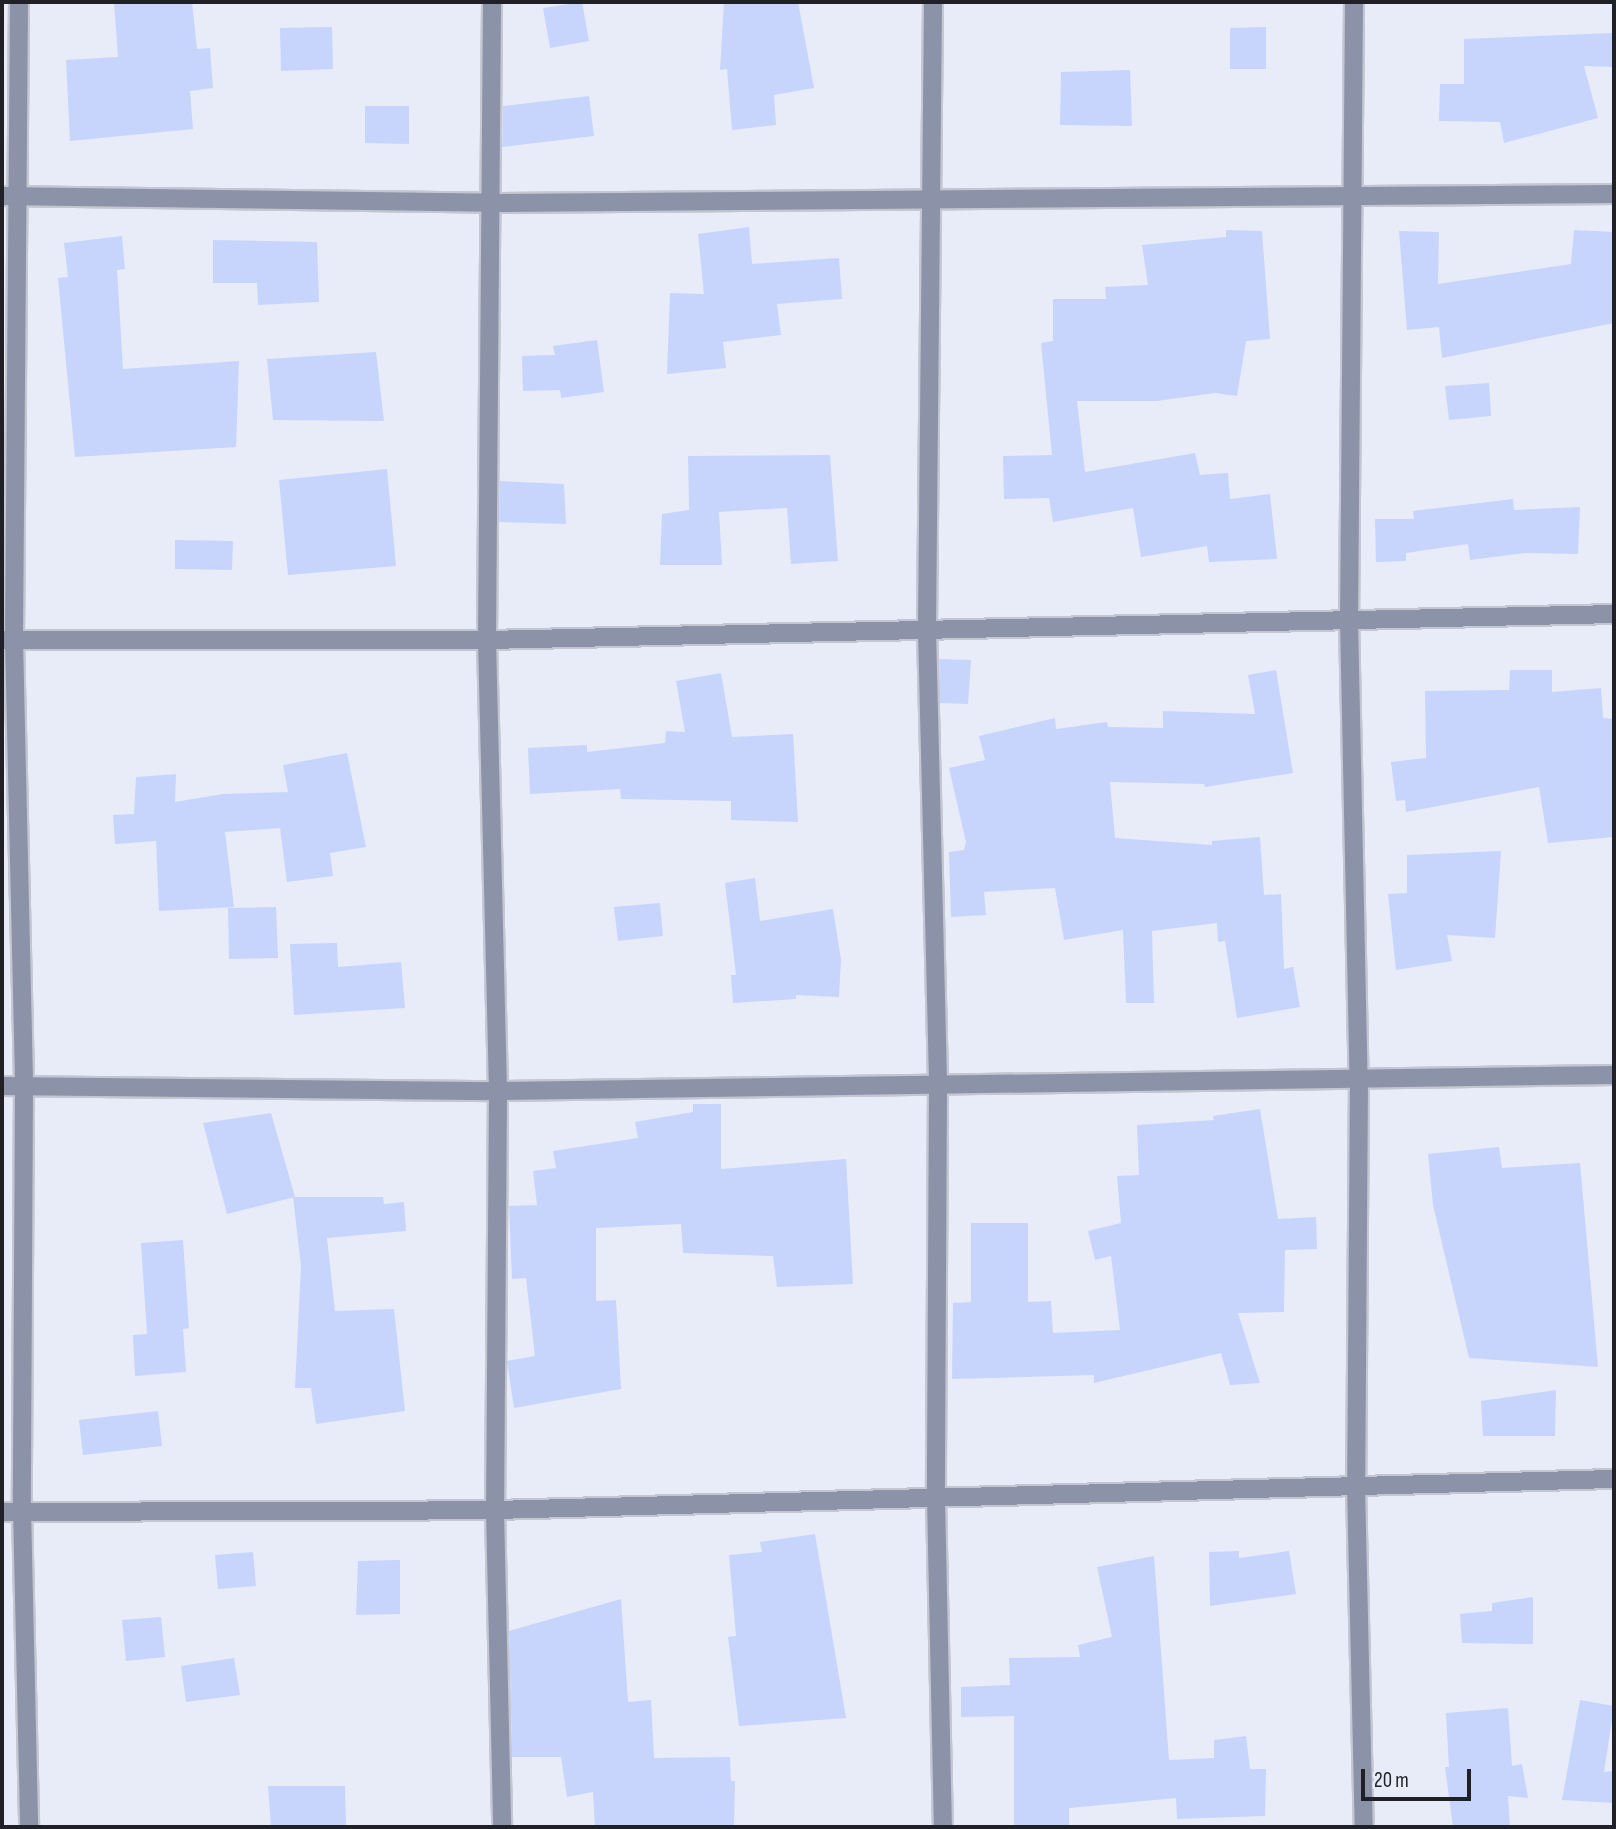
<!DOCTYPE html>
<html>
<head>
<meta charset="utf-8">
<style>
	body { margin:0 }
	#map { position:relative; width:1616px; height:1829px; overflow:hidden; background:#e8ecf8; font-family:"Sofia Sans Condensed",sans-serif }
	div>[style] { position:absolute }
	.building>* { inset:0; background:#c7d4fc }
	.roads { filter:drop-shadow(2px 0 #c4c7d2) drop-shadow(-2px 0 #c4c7d2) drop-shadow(0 2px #c4c7d2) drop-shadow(0 -2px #c4c7d2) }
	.minor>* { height:18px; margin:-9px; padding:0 9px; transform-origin:9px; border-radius:9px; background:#8c92a8 }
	span { translate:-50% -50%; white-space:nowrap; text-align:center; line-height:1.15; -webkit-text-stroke:5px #e8ecf8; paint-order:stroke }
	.frame { position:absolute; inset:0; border:4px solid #202126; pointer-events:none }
	.scale { position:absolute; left:1361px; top:1769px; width:110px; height:32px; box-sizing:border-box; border:4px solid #202126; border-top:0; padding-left:9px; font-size:21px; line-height:24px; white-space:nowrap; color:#202126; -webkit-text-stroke:5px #e8ecf8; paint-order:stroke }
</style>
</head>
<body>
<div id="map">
	<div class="building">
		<i style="clip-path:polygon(114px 2px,192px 2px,197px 49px,210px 48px,213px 88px,190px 91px,193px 129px,70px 141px,66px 60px,118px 57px)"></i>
		<i style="clip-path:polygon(582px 2px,589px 41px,550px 48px,543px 8px)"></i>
		<i style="clip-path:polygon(724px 2px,798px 2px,814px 88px,774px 95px,776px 125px,732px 130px,727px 69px,720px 70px)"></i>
		<i style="clip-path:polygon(332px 27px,333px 69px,281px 71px,280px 28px)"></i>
		<i style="clip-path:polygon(1266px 27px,1266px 69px,1230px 69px,1230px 28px)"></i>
		<i style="clip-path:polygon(1614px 33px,1614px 67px,1584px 66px,1598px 118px,1504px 143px,1500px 122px,1439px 121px,1440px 84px,1464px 84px,1464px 39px)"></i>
		<i style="clip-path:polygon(1130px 70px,1132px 126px,1060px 125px,1061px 72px)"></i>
		<i style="clip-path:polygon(589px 96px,594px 136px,502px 147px,503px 106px)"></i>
		<i style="clip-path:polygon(365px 106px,409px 106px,409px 144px,365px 143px)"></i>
		<i style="clip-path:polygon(749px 227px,752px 264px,839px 258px,842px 299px,777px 304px,781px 335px,723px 342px,726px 368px,667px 374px,670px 293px,704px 294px,698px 234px)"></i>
		<i style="clip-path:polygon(1226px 230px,1262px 231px,1270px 339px,1246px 341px,1237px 396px,1215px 393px,1157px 401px,1077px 401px,1085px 472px,1195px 453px,1200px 475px,1228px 473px,1230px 499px,1270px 494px,1277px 559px,1209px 562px,1207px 546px,1141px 557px,1133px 508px,1053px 522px,1049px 498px,1004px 499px,1003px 456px,1052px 455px,1041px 343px,1053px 341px,1053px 299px,1106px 299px,1105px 287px,1148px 285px,1142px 245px,1226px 237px)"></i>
		<i style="clip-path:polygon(1574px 230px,1614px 232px,1614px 323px,1442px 358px,1439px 327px,1407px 330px,1399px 231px,1439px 232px,1438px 284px,1571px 264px)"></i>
		<i style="clip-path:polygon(122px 236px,125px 269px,117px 270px,123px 369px,239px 361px,236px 447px,75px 457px,58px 278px,68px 277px,64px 243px)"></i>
		<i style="clip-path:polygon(213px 240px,317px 242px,319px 302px,258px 305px,257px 283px,213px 283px)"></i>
		<i style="clip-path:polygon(597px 340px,604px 392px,561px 398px,560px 390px,523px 391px,522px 356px,555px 355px,553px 346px)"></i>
		<i style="clip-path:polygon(376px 352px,384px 421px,273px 420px,267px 359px)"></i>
		<i style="clip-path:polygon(1489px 383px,1491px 416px,1449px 420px,1445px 386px)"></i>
		<i style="clip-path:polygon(830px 455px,838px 561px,791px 564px,787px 508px,719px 512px,722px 565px,660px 565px,662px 514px,689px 510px,688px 456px)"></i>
		<i style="clip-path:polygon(387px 469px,396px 566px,288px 575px,279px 480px)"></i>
		<i style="clip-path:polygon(500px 481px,564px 484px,566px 524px,499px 522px)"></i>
		<i style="clip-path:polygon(1513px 499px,1514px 510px,1580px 507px,1578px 554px,1525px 553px,1470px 560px,1468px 544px,1406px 553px,1406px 561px,1376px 562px,1375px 519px,1414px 519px,1413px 511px)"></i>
		<i style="clip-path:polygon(175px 540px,233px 541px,232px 570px,175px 569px)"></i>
		<i style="clip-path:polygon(939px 659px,971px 660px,968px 704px,940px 703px)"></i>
		<i style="clip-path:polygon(1276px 670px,1293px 773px,1205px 787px,1204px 784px,1110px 782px,1115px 838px,1212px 845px,1212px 841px,1260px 837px,1264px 895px,1281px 894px,1284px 969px,1293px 967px,1300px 1007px,1237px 1018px,1225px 941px,1218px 942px,1217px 923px,1152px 931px,1154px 1003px,1126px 1003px,1123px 930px,1064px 940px,1055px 888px,984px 892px,986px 915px,951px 917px,949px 852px,964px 850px,966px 842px,949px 768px,985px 760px,979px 736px,1055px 718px,1056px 729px,1107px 722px,1108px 727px,1163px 728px,1163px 711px,1255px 714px,1248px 675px)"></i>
		<i style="clip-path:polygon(1510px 670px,1552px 670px,1552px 692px,1601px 688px,1603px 718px,1614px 719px,1614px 837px,1548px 843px,1539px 787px,1406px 812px,1405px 800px,1396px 801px,1391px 762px,1426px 758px,1425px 691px,1509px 690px)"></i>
		<i style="clip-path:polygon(721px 673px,732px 737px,793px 734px,798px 822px,731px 820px,731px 801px,621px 799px,620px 789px,530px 794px,528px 748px,587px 745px,587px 752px,665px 743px,666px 731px,685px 732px,676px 681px)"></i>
		<i style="clip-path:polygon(347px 753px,366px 847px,330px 853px,333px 876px,287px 882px,280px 828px,225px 832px,234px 907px,159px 911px,156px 841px,115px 844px,113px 815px,134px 814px,136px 777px,176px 774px,175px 802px,223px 794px,288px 792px,283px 765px)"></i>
		<i style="clip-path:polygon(1501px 851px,1495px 938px,1447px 935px,1452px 961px,1396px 970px,1388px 894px,1407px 893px,1407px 855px)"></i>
		<i style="clip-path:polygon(755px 878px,760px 921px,833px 909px,841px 960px,839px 997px,796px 995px,796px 999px,733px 1003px,731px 975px,736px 975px,725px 883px)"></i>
		<i style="clip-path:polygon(660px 903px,663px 936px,618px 941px,614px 907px)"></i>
		<i style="clip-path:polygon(276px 907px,278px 958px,229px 959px,228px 908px)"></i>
		<i style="clip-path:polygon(337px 943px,338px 967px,401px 962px,405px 1008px,294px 1015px,290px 944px)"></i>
		<i style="clip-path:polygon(693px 1104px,721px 1104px,721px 1169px,846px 1159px,853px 1284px,777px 1287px,773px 1256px,683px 1253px,681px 1224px,596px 1228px,596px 1301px,616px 1300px,621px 1389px,514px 1408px,507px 1361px,535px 1356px,526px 1278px,512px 1279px,509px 1206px,537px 1205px,533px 1171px,556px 1168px,553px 1151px,638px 1138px,635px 1122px,693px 1112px)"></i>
		<i style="clip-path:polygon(1260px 1109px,1278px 1219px,1316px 1217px,1317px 1249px,1285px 1250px,1284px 1312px,1238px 1313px,1260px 1383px,1230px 1385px,1221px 1353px,1094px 1383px,1094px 1375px,952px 1379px,953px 1303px,971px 1302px,971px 1223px,1028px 1223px,1028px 1302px,1051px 1301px,1053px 1333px,1120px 1330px,1111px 1256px,1095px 1260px,1088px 1231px,1121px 1223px,1117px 1176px,1139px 1175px,1137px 1125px,1214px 1120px,1213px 1116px)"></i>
		<i style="clip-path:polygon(271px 1113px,295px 1197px,227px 1214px,203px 1123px)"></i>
		<i style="clip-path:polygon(1499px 1147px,1502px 1168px,1580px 1163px,1598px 1367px,1469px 1358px,1433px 1205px,1428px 1154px)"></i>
		<i style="clip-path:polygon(293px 1197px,383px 1197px,384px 1204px,404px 1202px,406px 1231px,327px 1238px,335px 1311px,394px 1309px,405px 1411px,316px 1424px,311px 1388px,295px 1388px,301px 1266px)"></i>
		<i style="clip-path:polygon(183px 1240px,189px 1328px,183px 1329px,186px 1372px,135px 1376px,133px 1335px,147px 1334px,141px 1243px)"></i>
		<i style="clip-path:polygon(1556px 1390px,1555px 1436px,1483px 1436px,1481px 1401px)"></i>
		<i style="clip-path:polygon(158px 1411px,162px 1446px,83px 1455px,79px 1420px)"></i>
		<i style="clip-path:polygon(815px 1534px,846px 1718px,739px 1726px,728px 1637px,736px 1636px,729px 1555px,762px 1552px,760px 1542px)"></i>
		<i style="clip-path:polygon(1239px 1551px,1239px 1558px,1289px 1551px,1296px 1594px,1210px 1606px,1209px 1552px)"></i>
		<i style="clip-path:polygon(253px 1552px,256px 1586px,218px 1589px,215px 1555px)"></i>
		<i style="clip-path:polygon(1154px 1556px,1169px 1760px,1214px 1758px,1214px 1740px,1246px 1736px,1250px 1769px,1266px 1769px,1265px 1816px,1177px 1819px,1176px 1798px,1069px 1808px,1069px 1827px,1014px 1827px,1014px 1716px,961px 1717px,961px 1687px,1010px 1685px,1009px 1658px,1080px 1657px,1078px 1645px,1112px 1637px,1097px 1567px)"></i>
		<i style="clip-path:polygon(400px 1560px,400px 1614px,356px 1615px,358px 1561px)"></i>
		<i style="clip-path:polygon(1533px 1597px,1533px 1644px,1462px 1643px,1460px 1614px,1492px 1611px,1492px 1603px)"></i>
		<i style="clip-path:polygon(621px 1599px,628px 1702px,651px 1700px,654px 1758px,730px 1757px,731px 1781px,735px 1781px,734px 1827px,595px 1827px,593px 1792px,567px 1797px,561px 1757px,512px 1757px,509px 1631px)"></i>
		<i style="clip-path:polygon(161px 1617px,165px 1657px,126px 1661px,122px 1620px)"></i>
		<i style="clip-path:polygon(234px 1658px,240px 1695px,186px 1702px,181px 1666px)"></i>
		<i style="clip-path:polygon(1580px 1700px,1614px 1706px,1604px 1772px,1613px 1771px,1614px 1803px,1562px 1800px)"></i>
		<i style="clip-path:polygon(1508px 1708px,1512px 1766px,1522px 1764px,1528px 1798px,1508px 1796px,1510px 1827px,1453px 1827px,1445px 1767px,1449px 1767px,1446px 1713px)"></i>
		<i style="clip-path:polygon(268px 1786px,345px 1786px,346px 1826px,271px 1827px)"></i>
	</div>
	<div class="roads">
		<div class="minor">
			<i style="left:19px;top:2px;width:638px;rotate:90.45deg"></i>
			<i style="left:14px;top:640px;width:445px;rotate:88.7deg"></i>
			<i style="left:24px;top:1085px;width:425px;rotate:90.3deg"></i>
			<i style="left:22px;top:1510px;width:317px;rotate:88.7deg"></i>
			<i style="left:492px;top:2px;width:638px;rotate:90.45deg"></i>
			<i style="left:487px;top:640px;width:451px;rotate:88.6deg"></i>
			<i style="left:498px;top:1091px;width:419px;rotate:90.4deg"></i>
			<i style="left:495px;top:1510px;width:317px;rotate:88.7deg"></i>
			<i style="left:933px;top:2px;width:628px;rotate:90.55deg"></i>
			<i style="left:927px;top:630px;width:455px;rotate:88.6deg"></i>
			<i style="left:938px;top:1085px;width:413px;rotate:90.3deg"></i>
			<i style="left:936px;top:1498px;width:329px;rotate:88.8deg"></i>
			<i style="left:1354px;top:2px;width:618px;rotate:90.46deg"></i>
			<i style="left:1349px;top:620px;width:459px;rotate:88.8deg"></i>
			<i style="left:1359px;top:1079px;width:407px;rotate:90.4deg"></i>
			<i style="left:1356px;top:1486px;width:341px;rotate:88.7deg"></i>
			<i style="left:2px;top:196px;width:492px;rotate:0.8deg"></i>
			<i style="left:494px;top:203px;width:1120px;rotate:-0.46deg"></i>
			<i style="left:5px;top:640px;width:482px"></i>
			<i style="left:487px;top:640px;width:1127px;rotate:-1.32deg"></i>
			<i style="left:2px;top:1086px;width:496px;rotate:0.6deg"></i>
			<i style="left:498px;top:1091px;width:1116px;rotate:-0.82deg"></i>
			<i style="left:2px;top:1512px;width:493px;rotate:-0.2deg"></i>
			<i style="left:495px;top:1510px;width:1119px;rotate:-1.59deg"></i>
		</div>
	</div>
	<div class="frame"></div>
	<div class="scale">20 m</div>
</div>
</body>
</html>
